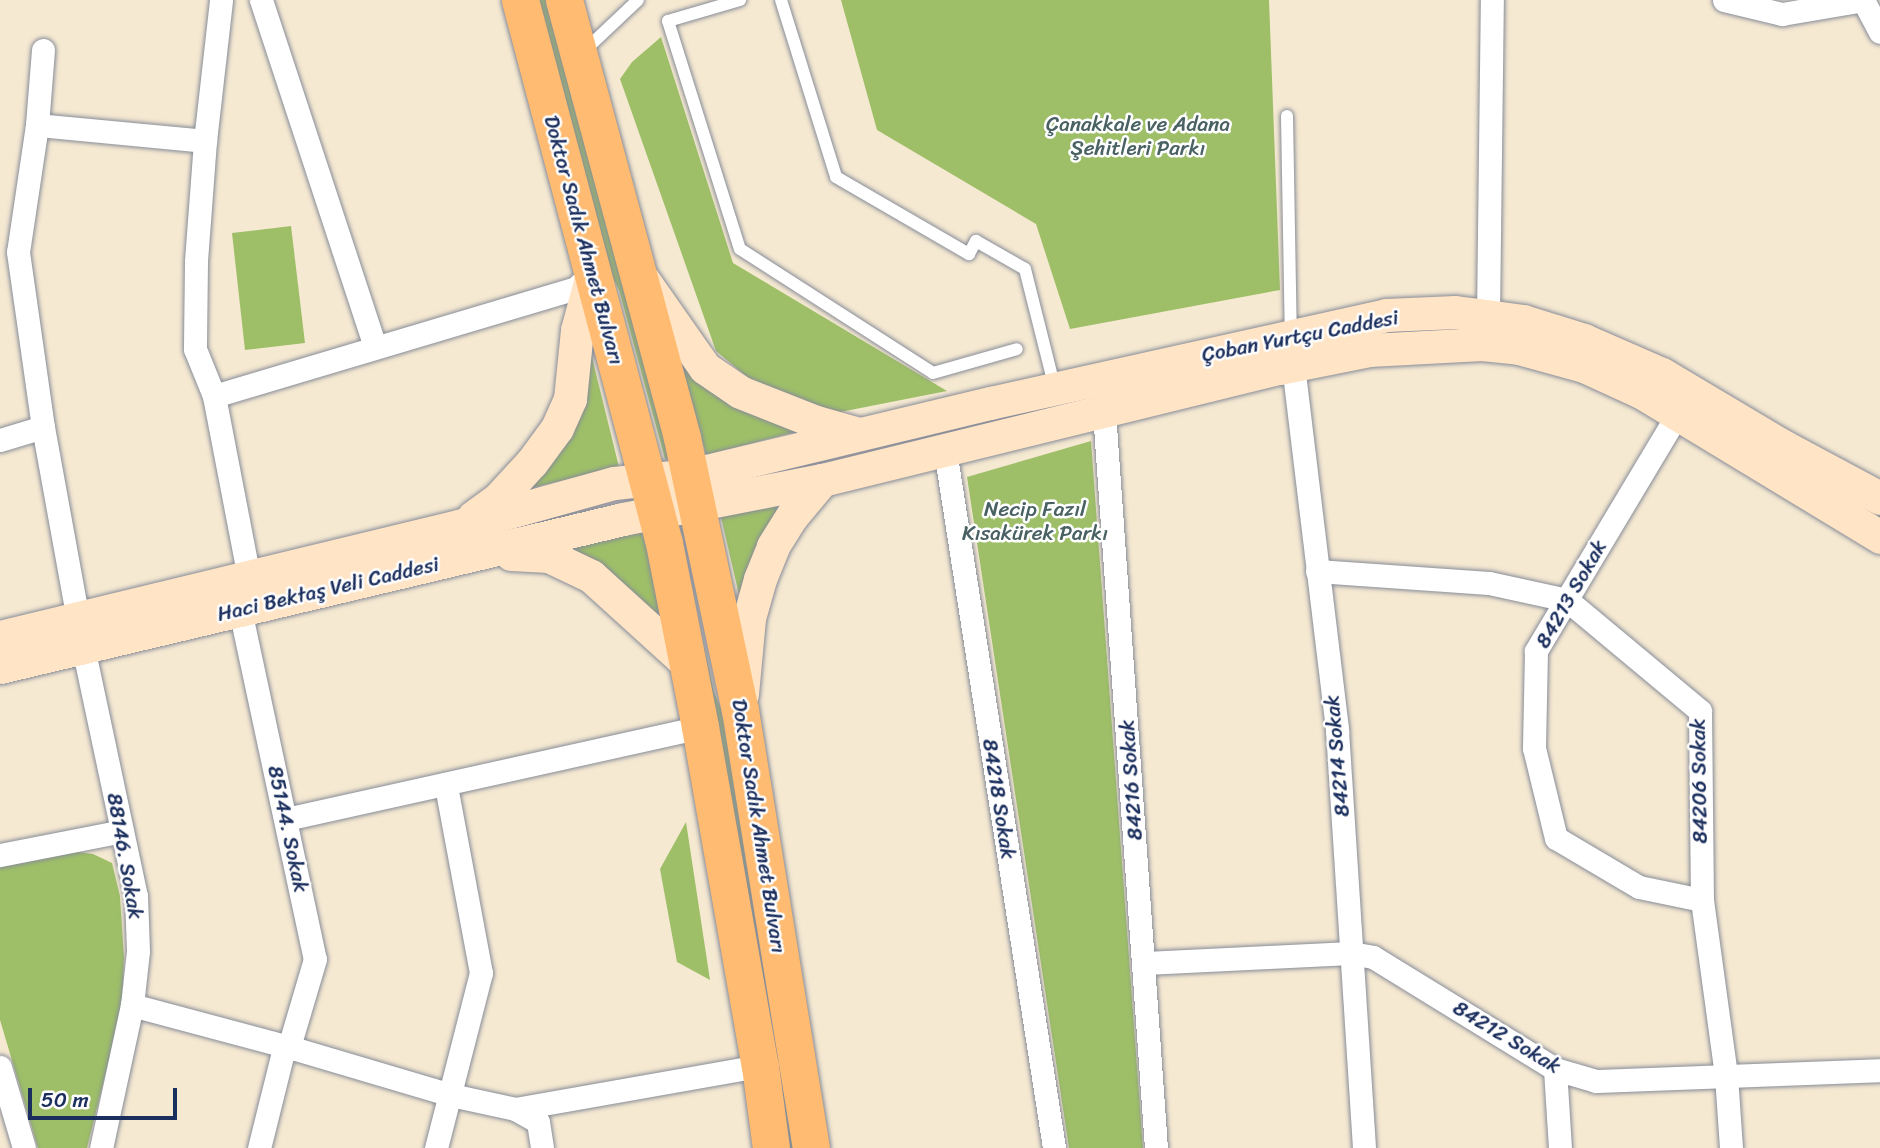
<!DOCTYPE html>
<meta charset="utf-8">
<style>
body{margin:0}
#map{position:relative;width:1880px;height:1148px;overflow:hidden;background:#f5e9d2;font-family:Sriracha,sans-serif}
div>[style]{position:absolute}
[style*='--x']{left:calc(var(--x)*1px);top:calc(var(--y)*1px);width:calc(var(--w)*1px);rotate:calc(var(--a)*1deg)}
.green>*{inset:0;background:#9ebf68}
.roads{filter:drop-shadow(0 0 2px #888c98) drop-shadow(0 0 2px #888c98)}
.service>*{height:12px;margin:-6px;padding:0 6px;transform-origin:6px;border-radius:6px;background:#fff}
.minor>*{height:23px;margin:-11.5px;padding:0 11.5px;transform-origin:11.5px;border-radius:11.5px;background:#fff}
.secondary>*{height:33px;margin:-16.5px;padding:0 16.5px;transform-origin:16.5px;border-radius:16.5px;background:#ffe4c6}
.primary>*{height:37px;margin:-18.5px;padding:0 18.5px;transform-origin:18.5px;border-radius:18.5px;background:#febb71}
span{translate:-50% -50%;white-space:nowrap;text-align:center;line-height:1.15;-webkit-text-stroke:5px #fff;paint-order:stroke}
.park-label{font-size:21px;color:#496162}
.street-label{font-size:21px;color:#1b2f5e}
.scale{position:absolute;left:28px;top:1088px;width:149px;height:32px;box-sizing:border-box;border:4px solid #1b2f5e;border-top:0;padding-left:9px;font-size:21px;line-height:24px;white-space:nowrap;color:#1b2f5e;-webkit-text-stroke:5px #fff;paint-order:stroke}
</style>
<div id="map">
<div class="green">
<div style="clip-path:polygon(537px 0,546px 0,671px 458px,665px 459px,619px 290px,608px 268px)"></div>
<div style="clip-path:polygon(841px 0,1269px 0,1280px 290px,1070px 329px,1036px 224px,877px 130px)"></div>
<div style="clip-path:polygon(661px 37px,733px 263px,947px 391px,830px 414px,759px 387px,716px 351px,620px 79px,632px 62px)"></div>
<div style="clip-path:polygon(291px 226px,305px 343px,245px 350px,232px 233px)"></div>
<div style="clip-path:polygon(584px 325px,619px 467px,510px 493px,558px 438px)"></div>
<div style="clip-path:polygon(673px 335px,815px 427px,706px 455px)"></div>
<div style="clip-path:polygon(1091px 441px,1143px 1148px,1069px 1148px,967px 477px)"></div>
<div style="clip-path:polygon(804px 496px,743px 612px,721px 517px)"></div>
<div style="clip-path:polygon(678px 528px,714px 693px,730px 728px,795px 1148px,786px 1148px,719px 731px,673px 529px)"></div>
<div style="clip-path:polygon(643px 531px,667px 641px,559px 549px)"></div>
<div style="clip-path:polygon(686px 822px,710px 980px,677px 962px,660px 869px)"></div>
<div style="clip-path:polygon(70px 851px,93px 854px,112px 863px,120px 896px,124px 958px,122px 1008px,87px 1148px,38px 1148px,0 1020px,0 867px)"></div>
</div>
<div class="roads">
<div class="service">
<div style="--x:740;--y:0;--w:75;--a:163.7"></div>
<div style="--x:668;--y:21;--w:239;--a:72.5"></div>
<div style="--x:740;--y:249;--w:229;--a:32.7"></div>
<div style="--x:933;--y:373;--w:87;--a:-15.9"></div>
<div style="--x:781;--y:0;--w:185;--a:72.7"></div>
<div style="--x:836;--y:177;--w:154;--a:30.1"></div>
<div style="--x:969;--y:254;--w:15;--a:-62"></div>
<div style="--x:976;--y:241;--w:56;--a:29.7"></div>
<div style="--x:1025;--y:269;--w:123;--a:75.9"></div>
<div style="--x:584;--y:51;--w:74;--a:-43.4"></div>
<div style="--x:1287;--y:116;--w:219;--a:89"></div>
</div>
<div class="minor">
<div style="--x:261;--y:0;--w:364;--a:71.8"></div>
<div style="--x:1724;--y:0;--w:60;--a:13.6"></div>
<div style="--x:1782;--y:14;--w:82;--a:-9.8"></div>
<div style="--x:1863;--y:0;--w:36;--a:62"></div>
<div style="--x:43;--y:50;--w:75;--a:94.6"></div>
<div style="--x:37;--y:125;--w:128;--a:98.5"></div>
<div style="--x:18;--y:252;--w:177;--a:81.9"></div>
<div style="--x:43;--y:427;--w:195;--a:79.7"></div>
<div style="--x:37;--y:125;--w:169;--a:5.4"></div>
<div style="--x:205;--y:141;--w:121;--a:94.3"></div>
<div style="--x:196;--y:262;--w:87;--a:90.7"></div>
<div style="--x:195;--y:349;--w:51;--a:68"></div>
<div style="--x:214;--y:396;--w:185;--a:79.1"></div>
<div style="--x:205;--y:141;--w:142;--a:-83.5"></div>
<div style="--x:1488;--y:316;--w:316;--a:-89.3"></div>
<div style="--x:1293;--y:365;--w:368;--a:83.1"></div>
<div style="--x:1337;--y:730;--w:419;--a:86.3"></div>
<div style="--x:214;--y:396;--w:378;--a:-16.6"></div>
<div style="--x:576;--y:288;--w:24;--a:-45"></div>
<div style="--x:1104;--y:412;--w:738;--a:85.96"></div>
<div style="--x:1677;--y:415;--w:275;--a:120.9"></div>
<div style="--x:1536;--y:651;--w:97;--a:91.2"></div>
<div style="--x:1534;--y:748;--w:93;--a:76.3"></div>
<div style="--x:1556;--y:838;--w:96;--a:30.6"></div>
<div style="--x:1639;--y:887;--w:64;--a:11.7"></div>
<div style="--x:0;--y:440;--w:45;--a:-16.8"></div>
<div style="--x:945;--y:450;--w:706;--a:81.12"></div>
<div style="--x:1317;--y:571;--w:172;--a:4"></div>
<div style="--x:1489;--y:583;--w:80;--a:12.3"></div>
<div style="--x:1567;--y:600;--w:173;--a:39.8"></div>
<div style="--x:1700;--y:711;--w:189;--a:89.4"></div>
<div style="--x:1702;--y:900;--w:178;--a:82.2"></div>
<div style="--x:1726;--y:1076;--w:72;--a:86"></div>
<div style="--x:240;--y:610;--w:357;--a:77.9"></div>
<div style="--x:315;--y:959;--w:92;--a:106.5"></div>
<div style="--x:289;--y:1047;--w:11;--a:128"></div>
<div style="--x:282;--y:1056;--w:95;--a:104"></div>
<div style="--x:83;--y:647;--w:255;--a:78"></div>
<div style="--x:136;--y:896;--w:55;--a:87.9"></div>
<div style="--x:138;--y:951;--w:54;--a:96.3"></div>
<div style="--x:132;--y:1005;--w:146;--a:102.2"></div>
<div style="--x:286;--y:819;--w:424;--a:-12.5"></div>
<div style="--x:0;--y:855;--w:124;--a:-11.1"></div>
<div style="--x:1145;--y:963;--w:206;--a:-2.8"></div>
<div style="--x:1351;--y:953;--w:22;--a:10"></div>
<div style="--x:1373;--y:957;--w:214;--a:31.6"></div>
<div style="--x:1555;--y:1069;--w:43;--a:16.3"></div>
<div style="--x:1596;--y:1081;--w:284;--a:-2.2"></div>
<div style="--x:132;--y:1005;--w:163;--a:15"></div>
<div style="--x:289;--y:1047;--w:169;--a:16.5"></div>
<div style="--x:451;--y:1095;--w:66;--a:12.3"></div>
<div style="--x:515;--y:1109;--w:26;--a:29"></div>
<div style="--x:538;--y:1122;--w:26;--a:81"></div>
<div style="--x:0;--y:1067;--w:84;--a:73.5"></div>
<div style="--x:1555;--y:1069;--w:79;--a:86.4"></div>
<div style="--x:515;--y:1109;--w:249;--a:-10"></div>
<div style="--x:436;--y:1148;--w:181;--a:-75.6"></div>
<div style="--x:481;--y:973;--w:190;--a:-100.6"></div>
</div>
<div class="secondary">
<div style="--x:644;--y:281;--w:106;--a:55"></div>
<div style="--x:705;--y:368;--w:42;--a:34.4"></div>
<div style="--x:740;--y:392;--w:82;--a:21.5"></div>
<div style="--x:816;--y:422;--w:45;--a:15.6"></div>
<div style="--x:473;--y:517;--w:31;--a:-36"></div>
<div style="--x:498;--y:499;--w:50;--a:-47.4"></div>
<div style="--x:532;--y:462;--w:42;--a:-53.7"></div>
<div style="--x:557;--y:428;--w:32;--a:-66"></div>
<div style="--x:570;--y:399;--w:69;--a:-84.2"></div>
<div style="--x:577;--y:330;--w:61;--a:-74.8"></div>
<div style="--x:511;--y:554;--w:38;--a:3"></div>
<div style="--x:549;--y:556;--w:47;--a:25.5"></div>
<div style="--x:591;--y:576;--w:132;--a:42.2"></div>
<div style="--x:0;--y:637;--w:472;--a:-13.6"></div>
<div style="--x:459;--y:526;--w:161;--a:-15.5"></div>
<div style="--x:614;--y:483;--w:76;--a:-6"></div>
<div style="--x:690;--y:475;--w:309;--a:-13.5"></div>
<div style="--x:990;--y:403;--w:406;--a:-12.5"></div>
<div style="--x:1386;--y:315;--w:69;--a:-2.5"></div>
<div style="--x:1455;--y:312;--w:69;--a:7.5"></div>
<div style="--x:1523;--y:321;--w:64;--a:17.3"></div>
<div style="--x:1584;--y:340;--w:85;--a:23.6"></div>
<div style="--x:1662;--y:374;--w:141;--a:30.8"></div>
<div style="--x:1783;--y:446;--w:110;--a:28.2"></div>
<div style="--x:0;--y:667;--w:640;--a:-13.36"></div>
<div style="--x:623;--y:519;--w:203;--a:-11.1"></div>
<div style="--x:822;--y:480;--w:471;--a:-13.8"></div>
<div style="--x:1279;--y:368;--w:92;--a:-11.3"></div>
<div style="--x:1369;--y:350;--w:113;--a:-3"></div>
<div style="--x:1482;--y:344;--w:37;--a:6"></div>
<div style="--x:1519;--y:348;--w:67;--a:15.5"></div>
<div style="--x:1584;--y:366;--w:63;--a:24.5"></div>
<div style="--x:1641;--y:392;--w:280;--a:31.2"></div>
<div style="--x:742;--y:694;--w:76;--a:-84.7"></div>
<div style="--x:749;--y:618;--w:41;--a:-74.2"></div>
<div style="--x:760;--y:579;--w:35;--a:-68"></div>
<div style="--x:773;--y:546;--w:36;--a:-58"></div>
<div style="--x:792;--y:516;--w:47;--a:-50.2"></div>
</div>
<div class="primary">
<div style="--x:520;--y:0;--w:562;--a:75.15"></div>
<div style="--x:664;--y:543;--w:187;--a:78.9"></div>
<div style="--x:700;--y:727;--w:344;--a:80"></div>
<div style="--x:760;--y:1066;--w:83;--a:82.4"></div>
<div style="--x:564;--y:0;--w:454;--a:74.9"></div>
<div style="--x:682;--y:438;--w:278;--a:78"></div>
<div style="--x:740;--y:710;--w:444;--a:80.8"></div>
</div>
</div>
<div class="park-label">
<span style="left:1138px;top:136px">Çanakkale ve Adana<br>Şehitleri Parkı</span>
<span style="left:1035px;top:521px">Necip Fazıl<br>Kısakürek Parkı</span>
</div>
<div class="street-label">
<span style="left:584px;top:240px;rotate:75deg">Doktor Sadık Ahmet Bulvarı</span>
<span style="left:1300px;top:336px;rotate:-11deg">Çoban Yurtçu Caddesi</span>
<span style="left:328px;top:589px;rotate:-13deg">Haci Bektaş Veli Caddesi</span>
<span style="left:1571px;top:594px;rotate:-60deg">84213 Sokak</span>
<span style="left:1337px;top:756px;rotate:-95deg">84214 Sokak</span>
<span style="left:1131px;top:780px;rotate:-94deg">84216 Sokak</span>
<span style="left:1699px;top:781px;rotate:-91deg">84206 Sokak</span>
<span style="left:999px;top:799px;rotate:81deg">84218 Sokak</span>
<span style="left:759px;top:826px;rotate:81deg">Doktor Sadık Ahmet Bulvarı</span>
<span style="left:288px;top:829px;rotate:78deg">85144. Sokak</span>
<span style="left:125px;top:856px;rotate:80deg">88146. Sokak</span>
<span style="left:1507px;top:1037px;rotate:31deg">84212 Sokak</span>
</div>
<div class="scale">50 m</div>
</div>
